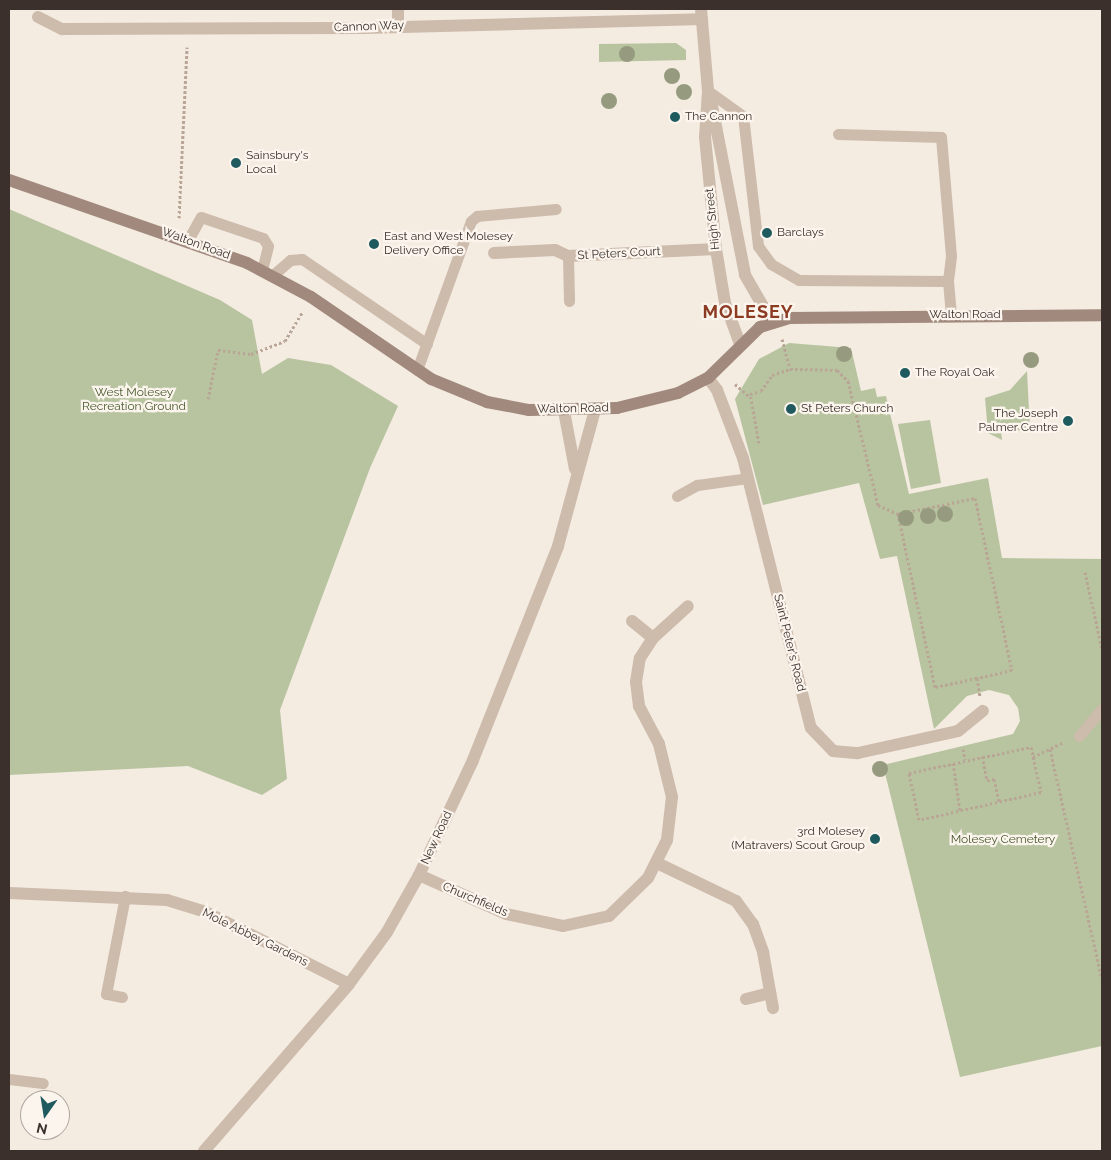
<!DOCTYPE html>
<style>
body{margin:0}
#map{position:relative;width:1111px;height:1160px;overflow:hidden;background:#f4ebe1;font-family:Raleway,sans-serif}
div>[style]{position:absolute}
[style*='--x']{left:calc(var(--x)*1px);top:calc(var(--y)*1px);width:calc(var(--w)*1px);rotate:calc(var(--a)*1deg)}
.green>*{inset:0;background:#b8c4a0}
.path>*{height:3px;margin-top:-1.5px;transform-origin:0;background:repeating-linear-gradient(90deg,#b9a596 0 2.5px,transparent 0 5px)}
.service>*{height:11px;margin:-5.5px;padding:0 5.5px;transform-origin:5.5px;border-radius:5.5px;background:#cdbbac}
.minor>*{height:12px;margin:-6px;padding:0 6px;transform-origin:6px;border-radius:6px;background:#cdbbac}
.secondary>*{height:12px;margin:-6px;padding:0 6px;transform-origin:6px;border-radius:6px;background:#a18a7d}
.trees>*{width:16px;height:16px;margin:-8px;border-radius:50%;background:#969b7f}
.dots>*{width:14px;height:14px;translate:-50% -50%;box-sizing:border-box;border:2px solid #fbf5ee;border-radius:50%}
span{translate:-50% -50%;white-space:nowrap;text-align:center;line-height:1.15;-webkit-text-stroke:4.5px #fbf5ee;paint-order:stroke}
.street-label{font-size:12px;color:#3b302b}
.poi-label{font-size:12px;color:#3b302b}
.left{translate:0 -50%;text-align:left}
.right{translate:-100% -50%;text-align:right}
.park-label{font-size:12px;color:#4a5a2e}
.district-label{font-size:18px;color:#8c3b22;font-weight:700;letter-spacing:1px}
.frame{position:absolute;inset:0;border:10px solid #3b302b;pointer-events:none}
.north{position:absolute;left:20px;top:1090px;width:50px;height:50px;box-sizing:border-box;background:#fbf5ee;border:1px solid #aea6a0;border-radius:50%;rotate:193deg;font-size:14px;font-weight:700;line-height:20px;text-align:center;color:#3b302b}
.north::after{content:'';display:block;margin:auto;width:18px;height:22px;background:#1f5a5e;clip-path:polygon(50% 0,100% 100%,50% 72%,0 100%)}
</style>
<div id="map">
<div class="green">
<div style="clip-path:polygon(676px 43px,686px 50px,686px 60px,599px 62px,599px 44px)"></div>
<div style="clip-path:polygon(9px 209px,220px 300px,252px 320px,262px 374px,288px 358px,331px 365px,398px 406px,370px 468px,280px 710px,287px 779px,262px 795px,188px 766px,9px 775px)"></div>
<div style="clip-path:polygon(789px 343px,851px 348px,861px 391px,875px 388px,877px 397px,886px 396px,909px 494px,988px 478px,1002px 558px,1102px 559px,1102px 1046px,960px 1077px,883px 765px,1013px 734px,1020px 721px,1018px 708px,1009px 695px,989px 690px,967px 696px,934px 729px,897px 556px,880px 559px,859px 483px,763px 505px,735px 399px,759px 359px)"></div>
<div style="clip-path:polygon(1027px 371px,1030px 430px,1001px 431px,1002px 440px,988px 433px,985px 398px,1010px 390px)"></div>
<div style="clip-path:polygon(930px 420px,941px 483px,911px 489px,898px 424px)"></div>
</div>
<div class="path">
<div style="--x:179;--y:218;--w:171;--a:-87.3"></div>
<div style="--x:782;--y:339;--w:31;--a:75"></div>
<div style="--x:790;--y:369;--w:47;--a:1.2"></div>
<div style="--x:837;--y:370;--w:16;--a:45"></div>
<div style="--x:848;--y:381;--w:128;--a:76.4"></div>
<div style="--x:878;--y:505;--w:22;--a:24"></div>
<div style="--x:735;--y:384;--w:20;--a:41"></div>
<div style="--x:208;--y:399;--w:50;--a:-78.5"></div>
<div style="--x:218;--y:350;--w:33;--a:7"></div>
<div style="--x:251;--y:354;--w:36;--a:-21"></div>
<div style="--x:285;--y:341;--w:33;--a:-59"></div>
<div style="--x:759;--y:443;--w:50;--a:-100.4"></div>
<div style="--x:750;--y:394;--w:11;--a:-15"></div>
<div style="--x:761;--y:391;--w:19;--a:-55"></div>
<div style="--x:772;--y:375;--w:19;--a:-18"></div>
<div style="--x:1085;--y:572;--w:79;--a:77.6"></div>
<div style="--x:977;--y:678;--w:43;--a:167.9"></div>
<div style="--x:935;--y:687;--w:177;--a:-102.1"></div>
<div style="--x:898;--y:514;--w:79;--a:-11.7"></div>
<div style="--x:975;--y:498;--w:176;--a:77.9"></div>
<div style="--x:1012;--y:670;--w:36;--a:167"></div>
<div style="--x:977;--y:678;--w:18;--a:81"></div>
<div style="--x:1031;--y:747;--w:46;--a:77.5"></div>
<div style="--x:1041;--y:792;--w:125;--a:167.1"></div>
<div style="--x:919;--y:820;--w:48;--a:-102"></div>
<div style="--x:909;--y:773;--w:125;--a:-12"></div>
<div style="--x:963;--y:749;--w:11;--a:80"></div>
<div style="--x:1050;--y:749;--w:236;--a:77.3"></div>
<div style="--x:982;--y:756;--w:25;--a:78"></div>
<div style="--x:987;--y:780;--w:7;--a:-8"></div>
<div style="--x:994;--y:779;--w:23;--a:77"></div>
<div style="--x:1033;--y:757;--w:34;--a:-26"></div>
<div style="--x:953;--y:763;--w:48;--a:81.5"></div>
</div>
<div class="service">
<div style="--x:708;--y:91;--w:43;--a:35.5"></div>
<div style="--x:743;--y:116;--w:131;--a:83.4"></div>
<div style="--x:758;--y:246;--w:22;--a:54"></div>
<div style="--x:771;--y:264;--w:32;--a:30"></div>
<div style="--x:799;--y:280;--w:149;--a:0.4"></div>
<div style="--x:948;--y:281;--w:34;--a:85"></div>
<div style="--x:838;--y:134;--w:103;--a:1.7"></div>
<div style="--x:941;--y:137;--w:119;--a:85.2"></div>
<div style="--x:951;--y:256;--w:25;--a:97"></div>
<div style="--x:188;--y:240;--w:26;--a:-61"></div>
<div style="--x:201;--y:217;--w:65;--a:18.7"></div>
<div style="--x:263;--y:238;--w:9;--a:58"></div>
<div style="--x:268;--y:246;--w:25;--a:104"></div>
<div style="--x:568;--y:256;--w:45;--a:88.7"></div>
<div style="--x:273;--y:275;--w:23;--a:-41"></div>
<div style="--x:290;--y:260;--w:12;--a:-5"></div>
<div style="--x:302;--y:259;--w:151;--a:34.2"></div>
<div style="--x:417;--y:370;--w:158;--a:-70.1"></div>
<div style="--x:471;--y:221;--w:8;--a:-40"></div>
<div style="--x:477;--y:216;--w:79;--a:-5.1"></div>
<div style="--x:677;--y:496;--w:23;--a:-29"></div>
<div style="--x:697;--y:485;--w:51;--a:-7.8"></div>
<div style="--x:1079;--y:736;--w:35;--a:-50"></div>
<div style="--x:122;--y:997;--w:16;--a:-169"></div>
<div style="--x:106;--y:994;--w:100;--a:-79"></div>
<div style="--x:9;--y:1079;--w:34;--a:7"></div>
</div>
<div class="minor">
<div style="--x:398;--y:9;--w:16;--a:90"></div>
<div style="--x:701;--y:9;--w:82;--a:85.1"></div>
<div style="--x:708;--y:91;--w:46;--a:93.7"></div>
<div style="--x:705;--y:137;--w:113;--a:84.4"></div>
<div style="--x:716;--y:249;--w:55;--a:80.5"></div>
<div style="--x:725;--y:303;--w:44;--a:69.9"></div>
<div style="--x:38;--y:17;--w:27;--a:27"></div>
<div style="--x:62;--y:29;--w:301;--a:-0.2"></div>
<div style="--x:363;--y:28;--w:339;--a:-1.5"></div>
<div style="--x:711;--y:101;--w:177;--a:78.9"></div>
<div style="--x:745;--y:275;--w:54;--a:60.1"></div>
<div style="--x:494;--y:253;--w:61;--a:-2.8"></div>
<div style="--x:555;--y:250;--w:14;--a:25"></div>
<div style="--x:568;--y:256;--w:148;--a:-2.7"></div>
<div style="--x:708;--y:378;--w:15;--a:53"></div>
<div style="--x:717;--y:390;--w:73;--a:69.1"></div>
<div style="--x:743;--y:458;--w:278;--a:75.9"></div>
<div style="--x:811;--y:728;--w:32;--a:46"></div>
<div style="--x:833;--y:751;--w:25;--a:5"></div>
<div style="--x:858;--y:753;--w:102;--a:-12.4"></div>
<div style="--x:958;--y:731;--w:32;--a:-39"></div>
<div style="--x:564;--y:411;--w:59;--a:79.3"></div>
<div style="--x:632;--y:621;--w:27;--a:39"></div>
<div style="--x:657;--y:863;--w:88;--a:25.7"></div>
<div style="--x:736;--y:901;--w:29;--a:54"></div>
<div style="--x:753;--y:924;--w:30;--a:70"></div>
<div style="--x:763;--y:952;--w:57;--a:79.9"></div>
<div style="--x:419;--y:875;--w:95;--a:24.1"></div>
<div style="--x:506;--y:914;--w:58;--a:11.9"></div>
<div style="--x:563;--y:926;--w:47;--a:-12.3"></div>
<div style="--x:609;--y:916;--w:54;--a:-44.3"></div>
<div style="--x:648;--y:878;--w:42;--a:-63.4"></div>
<div style="--x:667;--y:840;--w:43;--a:-83.4"></div>
<div style="--x:672;--y:797;--w:55;--a:-103.8"></div>
<div style="--x:659;--y:744;--w:43;--a:-117.8"></div>
<div style="--x:639;--y:706;--w:24;--a:-97"></div>
<div style="--x:636;--y:682;--w:24;--a:-81"></div>
<div style="--x:640;--y:658;--w:24;--a:-57"></div>
<div style="--x:653;--y:638;--w:47;--a:-42.4"></div>
<div style="--x:9;--y:893;--w:158;--a:2.5"></div>
<div style="--x:167;--y:900;--w:39;--a:17"></div>
<div style="--x:204;--y:911;--w:162;--a:26.7"></div>
<div style="--x:746;--y:999;--w:25;--a:-14"></div>
<div style="--x:204;--y:1151;--w:221;--a:-49"></div>
<div style="--x:349;--y:984;--w:64;--a:-53.8"></div>
<div style="--x:387;--y:932;--w:65;--a:-60.7"></div>
<div style="--x:419;--y:875;--w:127;--a:-64.8"></div>
<div style="--x:473;--y:760;--w:230;--a:-68.3"></div>
<div style="--x:558;--y:546;--w:141;--a:-74.8"></div>
</div>
<div class="secondary">
<div style="--x:9;--y:180;--w:252;--a:19.2"></div>
<div style="--x:247;--y:263;--w:72;--a:28"></div>
<div style="--x:311;--y:297;--w:145;--a:34.3"></div>
<div style="--x:431;--y:379;--w:61;--a:22.3"></div>
<div style="--x:487;--y:402;--w:43;--a:10.8"></div>
<div style="--x:529;--y:410;--w:88;--a:-1.3"></div>
<div style="--x:617;--y:408;--w:63;--a:-13.8"></div>
<div style="--x:678;--y:393;--w:34;--a:-27"></div>
<div style="--x:708;--y:378;--w:73;--a:-44.4"></div>
<div style="--x:760;--y:327;--w:30;--a:-17"></div>
<div style="--x:789;--y:318;--w:313;--a:-0.5"></div>
</div>
<div class="trees">
<div style="left:627px;top:54px"></div>
<div style="left:672px;top:76px"></div>
<div style="left:684px;top:92px"></div>
<div style="left:609px;top:101px"></div>
<div style="left:844px;top:354px"></div>
<div style="left:1031px;top:360px"></div>
<div style="left:945px;top:514px"></div>
<div style="left:928px;top:516px"></div>
<div style="left:906px;top:518px"></div>
<div style="left:880px;top:769px"></div>
</div>
<div class="dots">
<div style="left:675px;top:117px;background:#1f5a5e"></div>
<div style="left:236px;top:163px;background:#1f5a5e"></div>
<div style="left:767px;top:233px;background:#1f5a5e"></div>
<div style="left:374px;top:244px;background:#1f5a5e"></div>
<div style="left:905px;top:373px;background:#1f5a5e"></div>
<div style="left:791px;top:409px;background:#1f5a5e"></div>
<div style="left:1068px;top:421px;background:#1f5a5e"></div>
<div style="left:875px;top:839px;background:#1f5a5e"></div>
</div>
<div class="street-label">
<span style="left:369px;top:27px;rotate:-2deg">Cannon Way</span>
<span style="left:713px;top:219px;rotate:-96deg">High Street</span>
<span style="left:196px;top:244px;rotate:20deg">Walton Road</span>
<span style="left:619px;top:254px;rotate:-3deg">St Peters Court</span>
<span style="left:965px;top:315px">Walton Road</span>
<span style="left:573px;top:409px;rotate:-1deg">Walton Road</span>
<span style="left:789px;top:643px;rotate:76deg">Saint Peter's Road</span>
<span style="left:437px;top:838px;rotate:-65deg">New Road</span>
<span style="left:475px;top:900px;rotate:23deg">Churchfields</span>
<span style="left:255px;top:938px;rotate:26deg">Mole Abbey Gardens</span>
</div>
<div class="poi-label">
<span class="left" style="left:685px;top:117px">The Cannon</span>
<span class="left" style="left:246px;top:163px">Sainsbury's<br>Local</span>
<span class="left" style="left:777px;top:233px">Barclays</span>
<span class="left" style="left:384px;top:244px">East and West Molesey<br>Delivery Office</span>
<span class="left" style="left:915px;top:373px">The Royal Oak</span>
<span class="left" style="left:801px;top:409px">St Peters Church</span>
<span class="right" style="left:1058px;top:421px">The Joseph<br>Palmer Centre</span>
<span class="right" style="left:865px;top:839px">3rd Molesey<br>(Matravers) Scout Group</span>
</div>
<div class="park-label">
<span style="left:134px;top:400px">West Molesey<br>Recreation Ground</span>
<span style="left:1003px;top:840px">Molesey Cemetery</span>
</div>
<div class="district-label">
<span style="left:748px;top:312px">MOLESEY</span>
</div>
<div class="frame"></div>
<div class="north">N</div>
</div>
